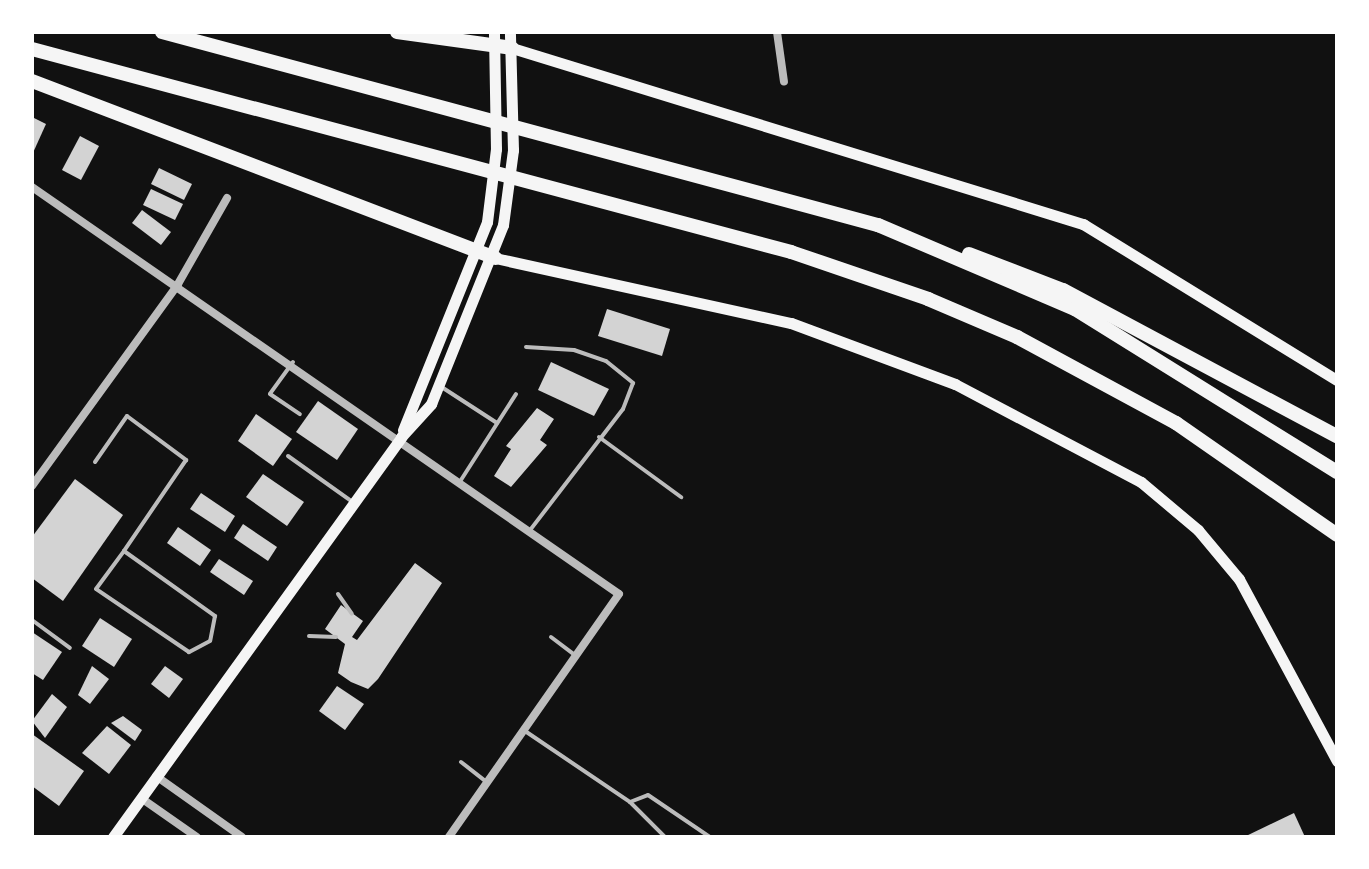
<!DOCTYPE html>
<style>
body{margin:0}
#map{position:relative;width:1369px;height:869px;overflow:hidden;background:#111;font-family:"Open Sans",sans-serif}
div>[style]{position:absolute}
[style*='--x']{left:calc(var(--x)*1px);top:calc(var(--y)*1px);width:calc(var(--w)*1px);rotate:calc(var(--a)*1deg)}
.building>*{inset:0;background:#d3d3d3}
.service>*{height:4px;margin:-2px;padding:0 2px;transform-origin:2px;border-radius:2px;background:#bcbcbc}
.minor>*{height:8px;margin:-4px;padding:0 4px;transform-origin:4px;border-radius:4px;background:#bcbcbc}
.secondary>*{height:11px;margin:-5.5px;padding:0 5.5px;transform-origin:5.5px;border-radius:5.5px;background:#f5f5f5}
.motorway>*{height:14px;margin:-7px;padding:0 7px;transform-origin:7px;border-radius:7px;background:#f5f5f5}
span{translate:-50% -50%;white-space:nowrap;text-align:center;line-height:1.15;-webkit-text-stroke:8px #fff;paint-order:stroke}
.frame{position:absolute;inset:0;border:34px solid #fff;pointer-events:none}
</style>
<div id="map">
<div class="building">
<div style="clip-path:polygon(32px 117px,46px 124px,32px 155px)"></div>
<div style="clip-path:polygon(80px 136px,99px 146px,81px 180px,62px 170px)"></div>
<div style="clip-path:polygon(159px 168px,192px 184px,184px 200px,151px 184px)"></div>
<div style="clip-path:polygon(151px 189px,183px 204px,175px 220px,143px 205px)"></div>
<div style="clip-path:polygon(142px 210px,171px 232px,161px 245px,132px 223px)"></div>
<div style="clip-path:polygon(607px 309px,670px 329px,662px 356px,598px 336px)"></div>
<div style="clip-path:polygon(551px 362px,609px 389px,594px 416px,538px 390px)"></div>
<div style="clip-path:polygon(318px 401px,358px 429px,337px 460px,296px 432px)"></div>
<div style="clip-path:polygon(537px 408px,554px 419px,540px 440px,547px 445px,511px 487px,494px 476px,511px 449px,506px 446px)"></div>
<div style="clip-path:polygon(256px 414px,292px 439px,273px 466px,238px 441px)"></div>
<div style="clip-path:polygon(263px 474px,304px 502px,287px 526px,246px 497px)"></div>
<div style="clip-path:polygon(75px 479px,123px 515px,63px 601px,32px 578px,32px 537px)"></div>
<div style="clip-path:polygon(201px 493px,235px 516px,225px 532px,190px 509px)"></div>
<div style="clip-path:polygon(243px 524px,277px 547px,268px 561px,234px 538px)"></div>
<div style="clip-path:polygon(178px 527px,211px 550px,200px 566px,167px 543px)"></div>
<div style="clip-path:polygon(219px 559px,253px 581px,244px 595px,210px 572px)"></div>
<div style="clip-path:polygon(415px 563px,442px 583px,378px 679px,368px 689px,351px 682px,338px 673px,345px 644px,325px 629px,341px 605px,363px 621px,352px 637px,357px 640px)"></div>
<div style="clip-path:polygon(100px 618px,132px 639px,114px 667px,82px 646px)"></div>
<div style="clip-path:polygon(32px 632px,62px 652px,43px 680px,32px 673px)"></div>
<div style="clip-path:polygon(92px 666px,109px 679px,90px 704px,78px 695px)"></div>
<div style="clip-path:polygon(165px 666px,183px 679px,169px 698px,151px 684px)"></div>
<div style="clip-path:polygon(337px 686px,364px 704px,345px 730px,319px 711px)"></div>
<div style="clip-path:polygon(52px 694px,67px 707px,45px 738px,32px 721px)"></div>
<div style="clip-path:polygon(123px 716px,142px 730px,135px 741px,111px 723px)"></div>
<div style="clip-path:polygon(107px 726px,131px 745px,109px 774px,82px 753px)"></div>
<div style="clip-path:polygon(32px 734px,84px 771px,59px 806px,32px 786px)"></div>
<div style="clip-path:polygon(1294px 813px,1305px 837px,1244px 837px)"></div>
</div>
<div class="service">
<div style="--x:526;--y:347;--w:48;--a:3.6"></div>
<div style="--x:574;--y:350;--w:34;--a:19"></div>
<div style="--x:606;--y:361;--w:35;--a:39"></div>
<div style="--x:633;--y:383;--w:28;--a:111"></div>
<div style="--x:623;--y:409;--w:153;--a:127.5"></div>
<div style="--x:293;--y:362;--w:39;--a:126"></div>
<div style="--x:270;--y:394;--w:36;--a:34"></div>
<div style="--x:440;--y:386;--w:68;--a:33"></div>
<div style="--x:599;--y:437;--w:102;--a:36.2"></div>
<div style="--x:288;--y:456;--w:77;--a:35.5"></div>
<div style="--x:95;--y:462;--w:56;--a:-55.2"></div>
<div style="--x:127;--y:416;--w:74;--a:36.7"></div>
<div style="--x:186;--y:460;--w:110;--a:124.3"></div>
<div style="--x:124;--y:551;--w:112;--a:35.5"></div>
<div style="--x:215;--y:616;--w:25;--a:101"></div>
<div style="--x:210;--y:641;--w:24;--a:152"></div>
<div style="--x:189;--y:652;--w:112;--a:-145.9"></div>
<div style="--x:96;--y:589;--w:47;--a:-53.6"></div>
<div style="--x:461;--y:480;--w:102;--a:-57.4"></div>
<div style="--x:338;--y:594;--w:24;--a:55"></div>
<div style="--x:32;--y:620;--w:47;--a:36.4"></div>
<div style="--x:309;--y:636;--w:27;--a:2"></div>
<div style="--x:551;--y:637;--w:30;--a:37"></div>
<div style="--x:525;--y:731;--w:127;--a:34.1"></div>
<div style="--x:630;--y:802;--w:19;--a:-21"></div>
<div style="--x:648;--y:795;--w:75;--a:34.1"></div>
<div style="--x:461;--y:762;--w:31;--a:38"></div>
<div style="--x:630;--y:802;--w:49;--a:45"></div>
</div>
<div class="minor">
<div style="--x:777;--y:32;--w:50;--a:82"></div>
<div style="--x:32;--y:187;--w:714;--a:34.74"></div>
<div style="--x:619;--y:594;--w:297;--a:125"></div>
<div style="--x:32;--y:486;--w:249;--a:-54.1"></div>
<div style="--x:178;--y:284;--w:99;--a:-60.3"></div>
<div style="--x:156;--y:776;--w:105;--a:35.3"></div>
<div style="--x:141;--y:798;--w:68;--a:34.9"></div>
</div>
<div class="secondary">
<div style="--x:512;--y:48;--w:598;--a:17.13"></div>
<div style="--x:1083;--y:224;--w:298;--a:31.6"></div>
<div style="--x:495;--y:258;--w:303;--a:12.4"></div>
<div style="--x:791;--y:323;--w:175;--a:20.4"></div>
<div style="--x:955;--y:384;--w:210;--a:27.8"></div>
<div style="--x:1141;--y:482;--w:75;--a:40.1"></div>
<div style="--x:1198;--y:530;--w:64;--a:50.1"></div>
<div style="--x:1239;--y:579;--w:207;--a:61.7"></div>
<div style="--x:403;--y:430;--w:224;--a:-68"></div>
<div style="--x:487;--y:222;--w:74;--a:-83"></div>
<div style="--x:496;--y:149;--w:117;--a:-91"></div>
<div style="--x:113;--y:837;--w:493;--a:-54.2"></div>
<div style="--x:401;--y:437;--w:45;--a:-47.7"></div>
<div style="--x:431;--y:404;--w:193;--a:-68.1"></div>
<div style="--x:503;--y:225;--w:76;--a:-82.4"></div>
<div style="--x:513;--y:150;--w:118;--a:-91.5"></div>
</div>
<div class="motorway">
<div style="--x:162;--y:32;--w:742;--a:15.09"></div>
<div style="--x:878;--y:225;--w:214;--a:23.1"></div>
<div style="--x:1075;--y:309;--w:309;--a:31.9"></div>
<div style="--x:397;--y:32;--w:116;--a:7.9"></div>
<div style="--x:32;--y:49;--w:786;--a:14.97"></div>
<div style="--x:791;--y:252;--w:145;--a:18.9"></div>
<div style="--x:928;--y:299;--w:97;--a:23.1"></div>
<div style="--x:1017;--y:337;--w:181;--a:28.4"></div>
<div style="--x:1176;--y:423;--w:196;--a:34.8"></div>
<div style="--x:32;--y:81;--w:496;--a:20.9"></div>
<div style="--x:969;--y:254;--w:101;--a:21"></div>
<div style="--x:1063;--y:290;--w:310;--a:28.1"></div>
</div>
<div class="frame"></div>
</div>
